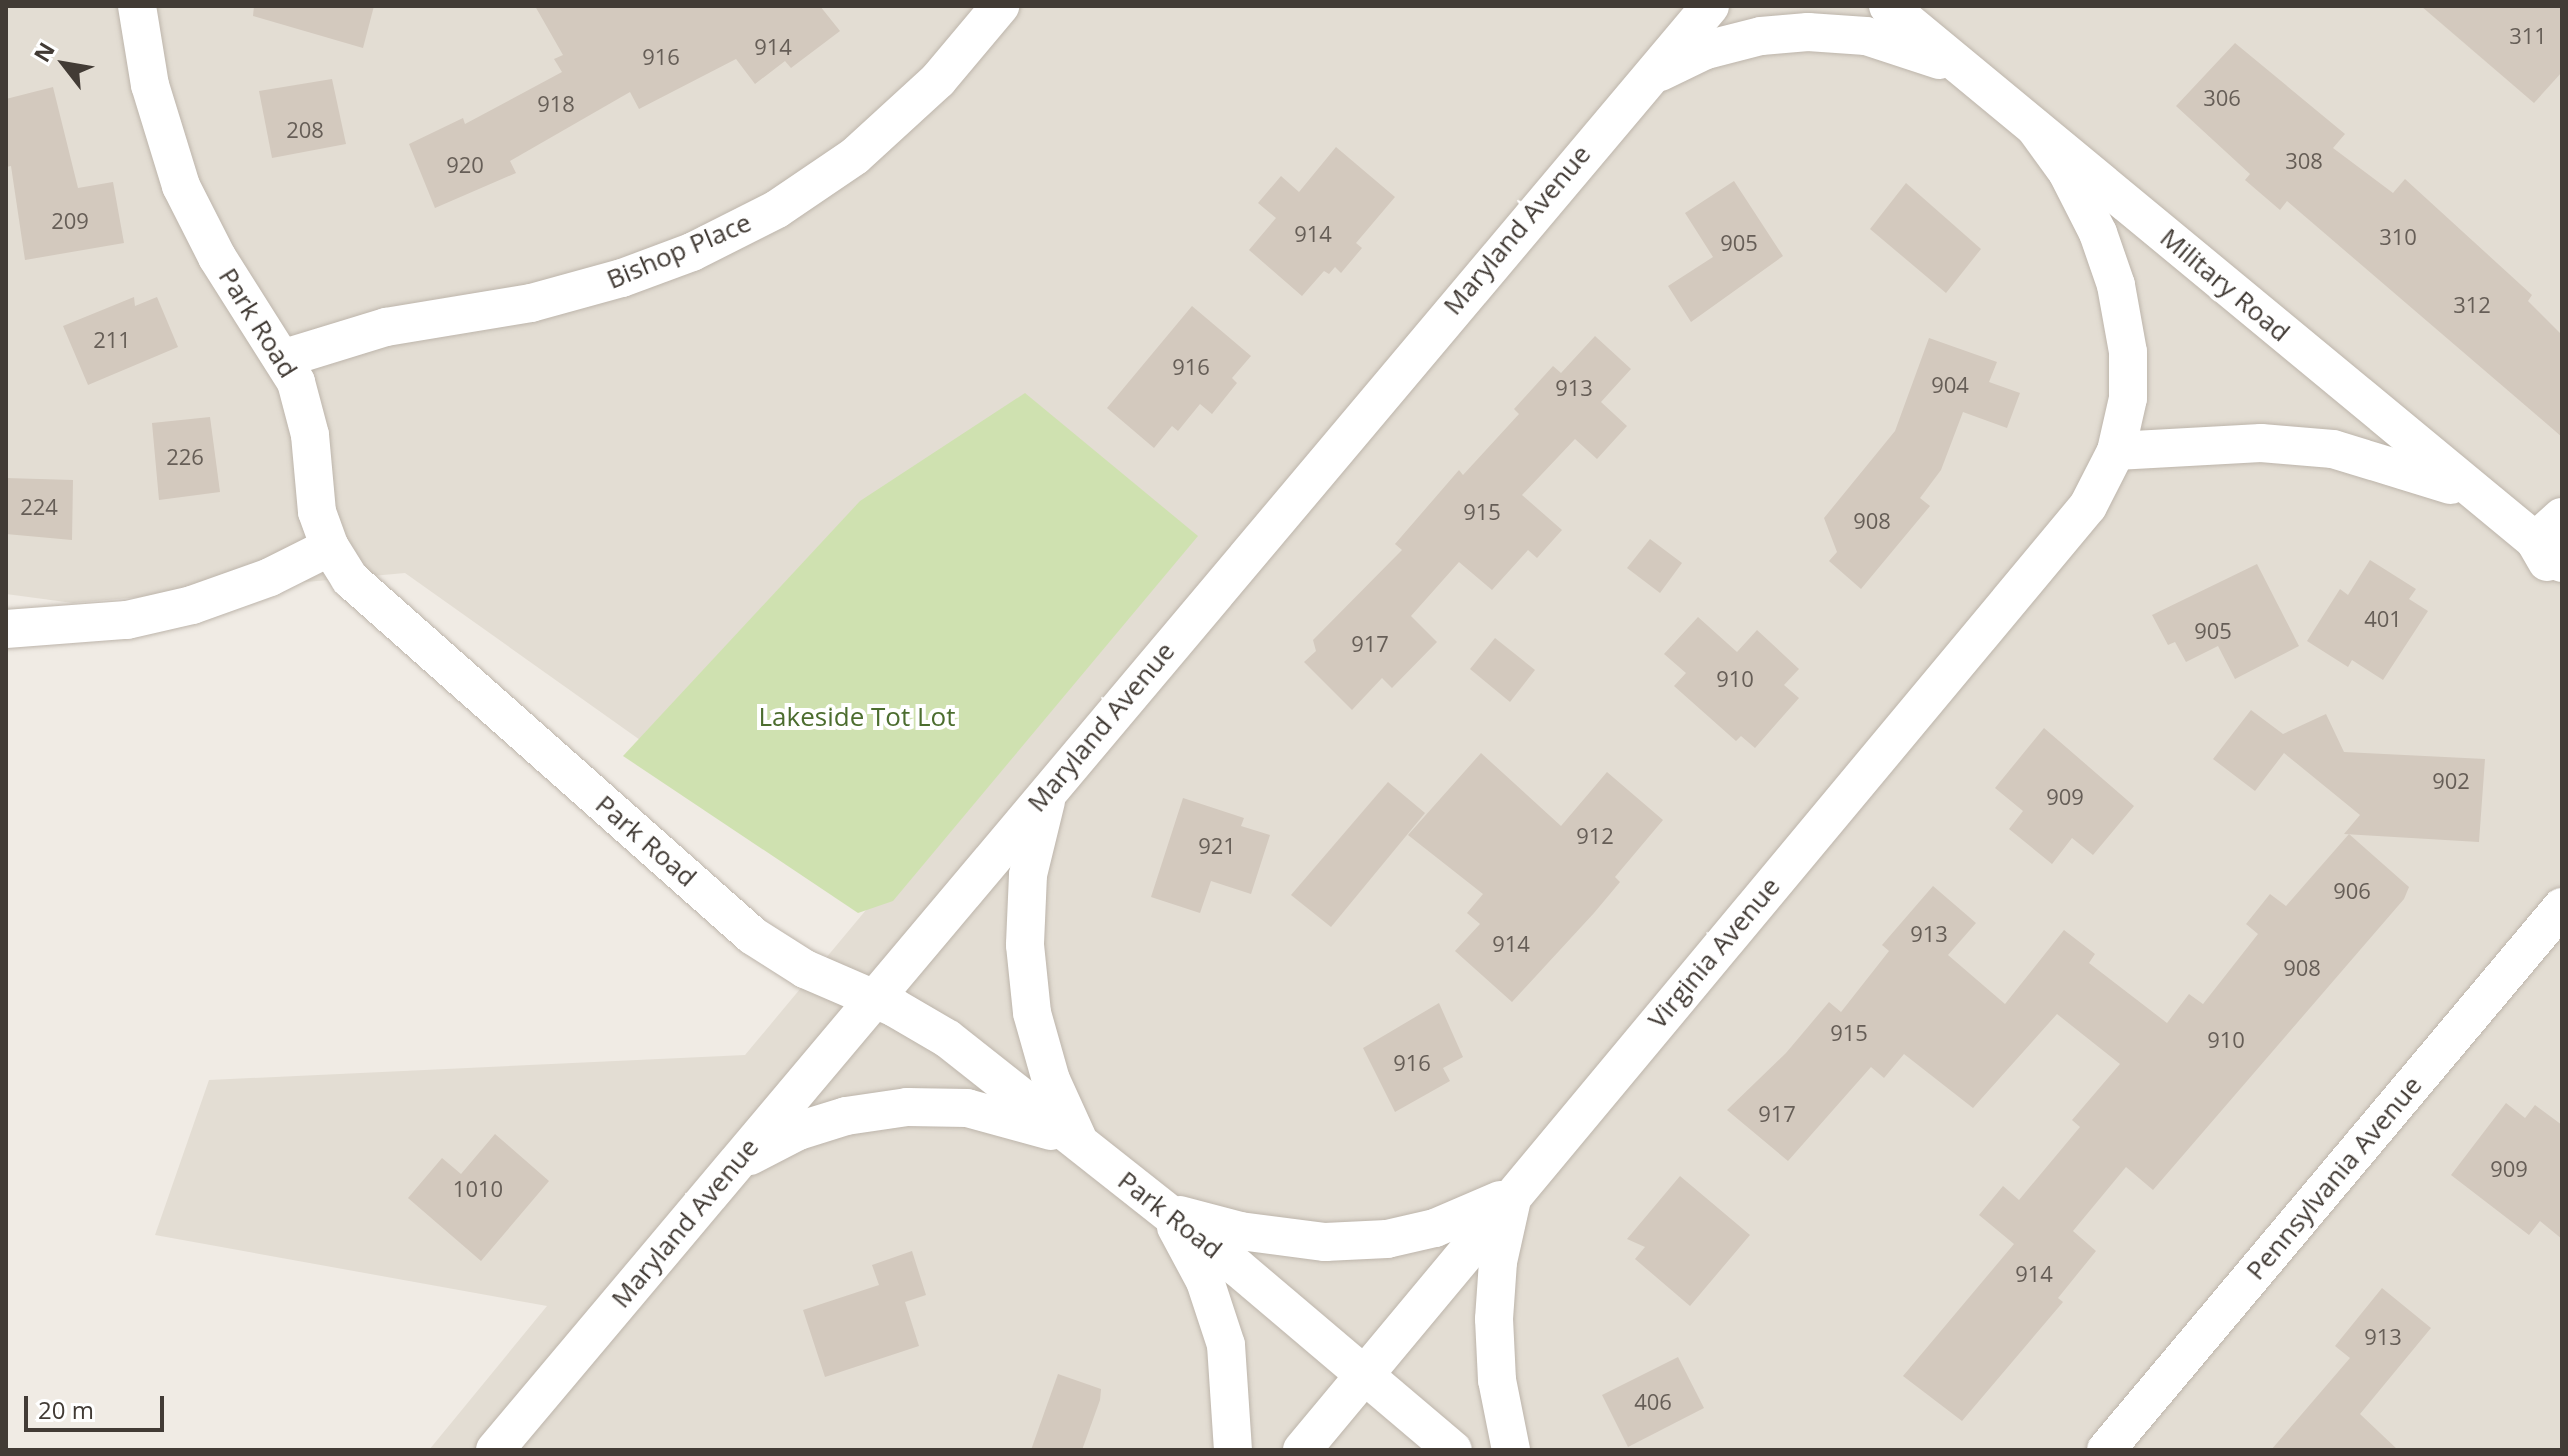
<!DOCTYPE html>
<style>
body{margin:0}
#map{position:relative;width:2568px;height:1456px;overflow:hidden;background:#f0ebe4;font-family:"Open Sans",sans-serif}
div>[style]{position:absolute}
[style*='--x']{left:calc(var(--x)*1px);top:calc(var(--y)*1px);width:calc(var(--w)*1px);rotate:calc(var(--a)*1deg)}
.residential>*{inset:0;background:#e3ddd3}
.green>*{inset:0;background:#cfe1b0}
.building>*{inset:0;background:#d3c9be}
.roads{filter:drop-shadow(0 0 2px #bdb5ab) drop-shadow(0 0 2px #bdb5ab)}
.minor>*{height:38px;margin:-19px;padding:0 19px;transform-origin:19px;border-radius:19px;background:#fff}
span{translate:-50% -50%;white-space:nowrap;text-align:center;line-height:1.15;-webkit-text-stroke:8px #fff;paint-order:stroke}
.number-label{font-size:22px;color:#665e57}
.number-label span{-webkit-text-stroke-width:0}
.street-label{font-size:26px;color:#423b35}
.park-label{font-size:26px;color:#4c6d2f}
.frame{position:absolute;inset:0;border:8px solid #423b35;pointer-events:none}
.north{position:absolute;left:24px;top:24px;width:80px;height:80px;-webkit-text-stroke:6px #fff;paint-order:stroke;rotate:301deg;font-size:22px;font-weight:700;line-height:32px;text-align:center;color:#423b35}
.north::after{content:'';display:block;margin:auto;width:28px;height:36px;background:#423b35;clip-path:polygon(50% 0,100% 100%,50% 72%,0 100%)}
.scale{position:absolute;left:24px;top:1396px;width:140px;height:36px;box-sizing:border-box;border:4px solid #423b35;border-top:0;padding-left:10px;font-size:24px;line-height:28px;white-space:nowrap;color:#423b35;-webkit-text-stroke:6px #fff;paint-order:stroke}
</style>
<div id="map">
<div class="residential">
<div style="clip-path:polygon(6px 6px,2562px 6px,2562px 1450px,429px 1450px,547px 1306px,155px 1235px,209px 1080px,745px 1055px,871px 904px,405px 573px,73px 603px,6px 594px)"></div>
</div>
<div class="green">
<div style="clip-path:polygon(1025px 393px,1198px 536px,893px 901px,858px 913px,623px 756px,860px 501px)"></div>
</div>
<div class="building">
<div style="clip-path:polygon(254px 6px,374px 6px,363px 48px,253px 16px)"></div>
<div style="clip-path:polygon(535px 6px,820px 6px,840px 31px,791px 68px,785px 61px,755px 84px,736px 59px,639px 109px,630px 92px,510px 161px,516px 173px,435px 208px,409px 144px,463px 118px,465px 124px,562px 72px,554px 59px,563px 55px)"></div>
<div style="clip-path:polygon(2421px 6px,2562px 6px,2562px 72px,2534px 103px)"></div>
<div style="clip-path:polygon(2235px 43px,2345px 134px,2333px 148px,2393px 193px,2405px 179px,2532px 295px,2528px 301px,2562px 335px,2562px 437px,2287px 201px,2280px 210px,2245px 180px,2250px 174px,2176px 106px)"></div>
<div style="clip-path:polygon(332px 79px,346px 144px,272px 158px,259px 91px)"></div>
<div style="clip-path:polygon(53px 87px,78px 188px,113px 182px,124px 243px,25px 260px,11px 166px,6px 167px,6px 99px)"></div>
<div style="clip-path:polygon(1336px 147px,1395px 197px,1356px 243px,1362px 248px,1341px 273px,1335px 267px,1329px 274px,1324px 271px,1302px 296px,1249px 250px,1276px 218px,1258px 203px,1281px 176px,1299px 192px)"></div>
<div style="clip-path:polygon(1734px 181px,1783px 256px,1691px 322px,1668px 286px,1713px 257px,1685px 213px)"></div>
<div style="clip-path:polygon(1906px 183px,1981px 249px,1946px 293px,1870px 229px)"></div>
<div style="clip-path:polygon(134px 297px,135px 306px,157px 297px,178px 347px,88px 385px,63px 326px)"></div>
<div style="clip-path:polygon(1192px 306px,1251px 356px,1232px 378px,1237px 383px,1212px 414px,1200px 404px,1178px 431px,1172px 426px,1154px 448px,1107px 408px)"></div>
<div style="clip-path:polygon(1595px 336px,1631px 369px,1601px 402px,1627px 426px,1597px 459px,1575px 439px,1522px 495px,1562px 530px,1537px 558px,1528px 550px,1492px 590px,1459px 562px,1411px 616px,1437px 642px,1392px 688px,1382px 678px,1352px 710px,1304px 662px,1316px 651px,1313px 640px,1402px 550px,1395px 544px,1459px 470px,1463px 475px,1519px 414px,1514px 409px,1553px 366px,1561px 373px)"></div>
<div style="clip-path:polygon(1929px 338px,1997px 362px,1989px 382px,2020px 393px,2007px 428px,1963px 412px,1941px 470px,1920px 498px,1930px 506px,1861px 589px,1829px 561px,1837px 552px,1824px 518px,1895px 431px)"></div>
<div style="clip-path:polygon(210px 417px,220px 492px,159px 500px,152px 423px)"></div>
<div style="clip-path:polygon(6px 478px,73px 480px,72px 540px,6px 534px)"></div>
<div style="clip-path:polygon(1650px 539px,1682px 563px,1660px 593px,1627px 568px)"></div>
<div style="clip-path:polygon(2370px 560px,2416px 589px,2409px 599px,2428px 611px,2383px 680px,2352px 660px,2348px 667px,2307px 641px,2340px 589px,2348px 595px)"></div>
<div style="clip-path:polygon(2257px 564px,2299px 646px,2235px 679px,2218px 646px,2186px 662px,2175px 642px,2168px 645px,2152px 615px)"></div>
<div style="clip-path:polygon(1698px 617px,1737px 652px,1757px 630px,1799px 669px,1784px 685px,1799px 698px,1755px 748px,1741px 736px,1736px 741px,1674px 686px,1686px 673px,1664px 654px)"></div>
<div style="clip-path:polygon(1495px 638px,1535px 670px,1510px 702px,1470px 669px)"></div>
<div style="clip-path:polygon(2251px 710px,2283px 734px,2326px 714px,2344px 752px,2485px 759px,2479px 842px,2344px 834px,2360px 815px,2284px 753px,2255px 791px,2213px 759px)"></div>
<div style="clip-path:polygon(2044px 728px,2134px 806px,2093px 855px,2072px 838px,2052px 864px,2009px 829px,2023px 811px,1995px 788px)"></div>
<div style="clip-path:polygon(1481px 753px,1561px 826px,1607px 772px,1663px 820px,1615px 877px,1620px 882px,1594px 913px,1512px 1002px,1455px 951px,1480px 924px,1467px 913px,1483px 894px,1408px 835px)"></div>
<div style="clip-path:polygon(1388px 782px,1425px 813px,1331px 927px,1291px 895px)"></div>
<div style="clip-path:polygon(1183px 798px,1244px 818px,1241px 826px,1270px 835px,1251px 894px,1211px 881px,1200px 913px,1151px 897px)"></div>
<div style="clip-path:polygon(2349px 834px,2409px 887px,2404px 899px,2153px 1190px,2126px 1167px,2073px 1231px,2096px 1251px,2058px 1298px,2063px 1302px,1962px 1421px,1903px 1376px,2014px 1244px,1979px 1215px,2003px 1186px,2019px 1200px,2080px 1127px,2072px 1120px,2120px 1064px,2057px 1014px,1973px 1108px,1904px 1054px,1884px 1078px,1871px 1067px,1788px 1161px,1727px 1110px,1786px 1053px,1829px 1002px,1841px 1012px,1889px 951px,1882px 945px,1933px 886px,1976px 923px,1948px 955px,2005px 1004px,2064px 930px,2095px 954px,2089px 963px,2167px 1023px,2189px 994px,2203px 1004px,2258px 934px,2246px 924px,2270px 894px,2286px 906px)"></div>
<div style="clip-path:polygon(1439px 1003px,1463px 1057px,1443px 1068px,1450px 1081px,1395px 1112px,1363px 1048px)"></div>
<div style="clip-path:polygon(2506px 1103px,2525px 1118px,2535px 1105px,2562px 1125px,2562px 1239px,2540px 1221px,2529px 1235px,2451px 1175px)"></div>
<div style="clip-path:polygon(495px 1134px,549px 1181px,481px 1261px,408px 1198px,442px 1158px,461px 1174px)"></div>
<div style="clip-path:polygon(1680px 1176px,1750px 1235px,1690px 1306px,1635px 1259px,1645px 1247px,1627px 1239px)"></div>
<div style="clip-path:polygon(912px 1251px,926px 1295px,905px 1302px,919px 1346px,825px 1377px,803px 1310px,879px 1285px,872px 1265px)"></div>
<div style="clip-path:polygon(2382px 1288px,2431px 1328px,2360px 1414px,2398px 1450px,2271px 1450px,2350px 1358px,2335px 1346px)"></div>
<div style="clip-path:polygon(1678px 1357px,1704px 1408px,1628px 1447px,1602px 1395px)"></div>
<div style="clip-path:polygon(1058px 1374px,1101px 1389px,1100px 1400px,1082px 1450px,1031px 1450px)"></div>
</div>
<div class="roads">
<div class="minor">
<div style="--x:137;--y:6;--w:80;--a:80.7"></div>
<div style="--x:150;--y:85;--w:106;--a:72.9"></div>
<div style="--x:181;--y:186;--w:80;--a:63.1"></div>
<div style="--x:217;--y:257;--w:148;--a:57.7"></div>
<div style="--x:296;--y:382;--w:55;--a:75.2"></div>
<div style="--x:310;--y:435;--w:77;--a:84.8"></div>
<div style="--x:317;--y:512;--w:37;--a:70"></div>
<div style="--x:330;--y:547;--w:38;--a:58"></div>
<div style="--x:350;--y:579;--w:538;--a:41.54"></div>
<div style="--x:753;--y:936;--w:62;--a:32.4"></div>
<div style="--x:805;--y:969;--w:98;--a:23.4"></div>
<div style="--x:895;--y:1008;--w:61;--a:30.3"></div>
<div style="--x:948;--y:1039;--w:368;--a:38.3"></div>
<div style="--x:1237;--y:1267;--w:283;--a:40.3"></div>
<div style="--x:1888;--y:6;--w:874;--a:39.57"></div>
<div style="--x:1660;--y:72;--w:51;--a:-25.6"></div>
<div style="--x:1706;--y:50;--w:57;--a:-14.3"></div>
<div style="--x:1761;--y:36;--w:47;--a:-4.9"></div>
<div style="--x:1808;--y:32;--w:58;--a:3.9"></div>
<div style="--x:1866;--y:36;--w:77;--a:18.2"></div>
<div style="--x:285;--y:358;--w:106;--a:-17.1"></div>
<div style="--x:386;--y:327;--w:147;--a:-9.4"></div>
<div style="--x:531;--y:303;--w:94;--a:-15.4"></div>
<div style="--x:622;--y:278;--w:75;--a:-20.4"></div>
<div style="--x:692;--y:252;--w:95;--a:-26.8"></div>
<div style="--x:777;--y:209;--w:94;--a:-34.2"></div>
<div style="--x:855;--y:156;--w:113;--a:-42.5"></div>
<div style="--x:938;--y:80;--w:97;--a:-50"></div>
<div style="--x:2116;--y:451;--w:145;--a:-3.2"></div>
<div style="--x:2261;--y:443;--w:72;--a:4.8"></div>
<div style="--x:2333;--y:449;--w:123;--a:17"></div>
<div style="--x:2547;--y:562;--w:24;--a:-120"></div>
<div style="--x:2535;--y:541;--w:36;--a:-42"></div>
<div style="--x:6;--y:629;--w:121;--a:-4.3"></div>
<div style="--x:127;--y:620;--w:67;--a:-13"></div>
<div style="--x:192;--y:605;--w:83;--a:-19.7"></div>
<div style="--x:270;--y:577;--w:67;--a:-26.6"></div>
<div style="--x:1046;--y:801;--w:76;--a:103.7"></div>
<div style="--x:1028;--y:875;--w:70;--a:92.5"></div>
<div style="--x:1025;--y:945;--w:68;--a:84.1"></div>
<div style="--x:1032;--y:1013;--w:70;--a:74.2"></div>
<div style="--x:1051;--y:1080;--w:63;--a:65.5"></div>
<div style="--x:750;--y:1156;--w:54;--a:-27.5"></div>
<div style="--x:798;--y:1131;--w:50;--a:-17.4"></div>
<div style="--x:846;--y:1116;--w:62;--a:-8.4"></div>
<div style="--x:907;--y:1107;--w:60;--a:1"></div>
<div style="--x:967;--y:1108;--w:87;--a:15.3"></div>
<div style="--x:1180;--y:1215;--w:62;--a:14.9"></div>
<div style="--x:1240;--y:1231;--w:86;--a:7.4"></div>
<div style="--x:1325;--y:1242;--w:62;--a:-2.8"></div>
<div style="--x:1387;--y:1239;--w:49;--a:-12.9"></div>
<div style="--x:1435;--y:1228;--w:71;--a:-23.3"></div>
<div style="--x:1176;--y:1227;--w:61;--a:61.8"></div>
<div style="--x:1205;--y:1281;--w:67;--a:71.8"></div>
<div style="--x:1226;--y:1345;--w:105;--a:86.2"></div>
<div style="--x:495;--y:1450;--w:1887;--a:-49.92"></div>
<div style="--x:1302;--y:1450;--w:1228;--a:-50.22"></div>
<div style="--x:2088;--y:506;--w:62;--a:-63"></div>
<div style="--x:2116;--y:451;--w:54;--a:-77.2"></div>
<div style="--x:2128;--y:398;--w:46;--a:-90"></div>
<div style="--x:2128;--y:352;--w:68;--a:-100.2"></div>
<div style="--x:2116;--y:285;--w:55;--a:-109.1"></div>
<div style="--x:2098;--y:233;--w:68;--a:-116.9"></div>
<div style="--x:2067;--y:172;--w:54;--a:-126"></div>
<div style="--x:1511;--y:1450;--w:71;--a:-101.3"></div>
<div style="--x:1497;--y:1380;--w:61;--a:-92.8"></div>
<div style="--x:1494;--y:1319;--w:57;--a:-86"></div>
<div style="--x:1498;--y:1262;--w:65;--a:-77.5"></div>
<div style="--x:2106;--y:1450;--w:709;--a:-49.98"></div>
</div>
</div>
<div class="number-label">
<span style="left:2528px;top:36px">311</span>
<span style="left:773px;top:47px">914</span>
<span style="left:661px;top:57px">916</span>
<span style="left:2222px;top:98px">306</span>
<span style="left:556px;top:104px">918</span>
<span style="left:305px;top:130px">208</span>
<span style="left:2304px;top:161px">308</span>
<span style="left:465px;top:165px">920</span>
<span style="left:70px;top:221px">209</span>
<span style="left:1313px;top:234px">914</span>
<span style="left:2398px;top:237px">310</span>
<span style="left:1739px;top:243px">905</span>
<span style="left:2472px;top:305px">312</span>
<span style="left:112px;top:340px">211</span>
<span style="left:1191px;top:367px">916</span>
<span style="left:1950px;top:385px">904</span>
<span style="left:1574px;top:388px">913</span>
<span style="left:185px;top:457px">226</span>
<span style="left:39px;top:507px">224</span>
<span style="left:1482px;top:512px">915</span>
<span style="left:1872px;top:521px">908</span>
<span style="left:2383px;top:619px">401</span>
<span style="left:2213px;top:631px">905</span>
<span style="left:1370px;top:644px">917</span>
<span style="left:1735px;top:679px">910</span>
<span style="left:2451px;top:781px">902</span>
<span style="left:2065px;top:797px">909</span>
<span style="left:1595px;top:836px">912</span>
<span style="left:1217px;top:846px">921</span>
<span style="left:2352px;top:891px">906</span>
<span style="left:1929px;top:934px">913</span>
<span style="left:1511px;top:944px">914</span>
<span style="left:2302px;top:968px">908</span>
<span style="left:1849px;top:1033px">915</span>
<span style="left:2226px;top:1040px">910</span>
<span style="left:1412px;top:1063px">916</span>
<span style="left:1777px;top:1114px">917</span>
<span style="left:2509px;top:1169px">909</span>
<span style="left:478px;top:1189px">1010</span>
<span style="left:2034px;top:1274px">914</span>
<span style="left:2383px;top:1337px">913</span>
<span style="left:1653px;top:1402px">406</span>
</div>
<div class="street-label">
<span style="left:1517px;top:230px;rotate:-50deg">Maryland Avenue</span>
<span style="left:679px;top:251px;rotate:-23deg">Bishop Place</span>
<span style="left:2225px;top:285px;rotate:40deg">Military Road</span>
<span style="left:258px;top:323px;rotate:58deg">Park Road</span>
<span style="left:1101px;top:727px;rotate:-50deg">Maryland Avenue</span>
<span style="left:646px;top:841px;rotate:41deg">Park Road</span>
<span style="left:1714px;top:953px;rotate:-50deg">Virginia Avenue</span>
<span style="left:2334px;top:1178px;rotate:-50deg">Pennsylvania Avenue</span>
<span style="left:1170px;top:1215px;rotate:38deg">Park Road</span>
<span style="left:685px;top:1223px;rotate:-50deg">Maryland Avenue</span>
</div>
<div class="park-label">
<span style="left:857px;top:717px">Lakeside Tot Lot</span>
</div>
<div class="frame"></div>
<div class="north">N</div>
<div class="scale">20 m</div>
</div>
